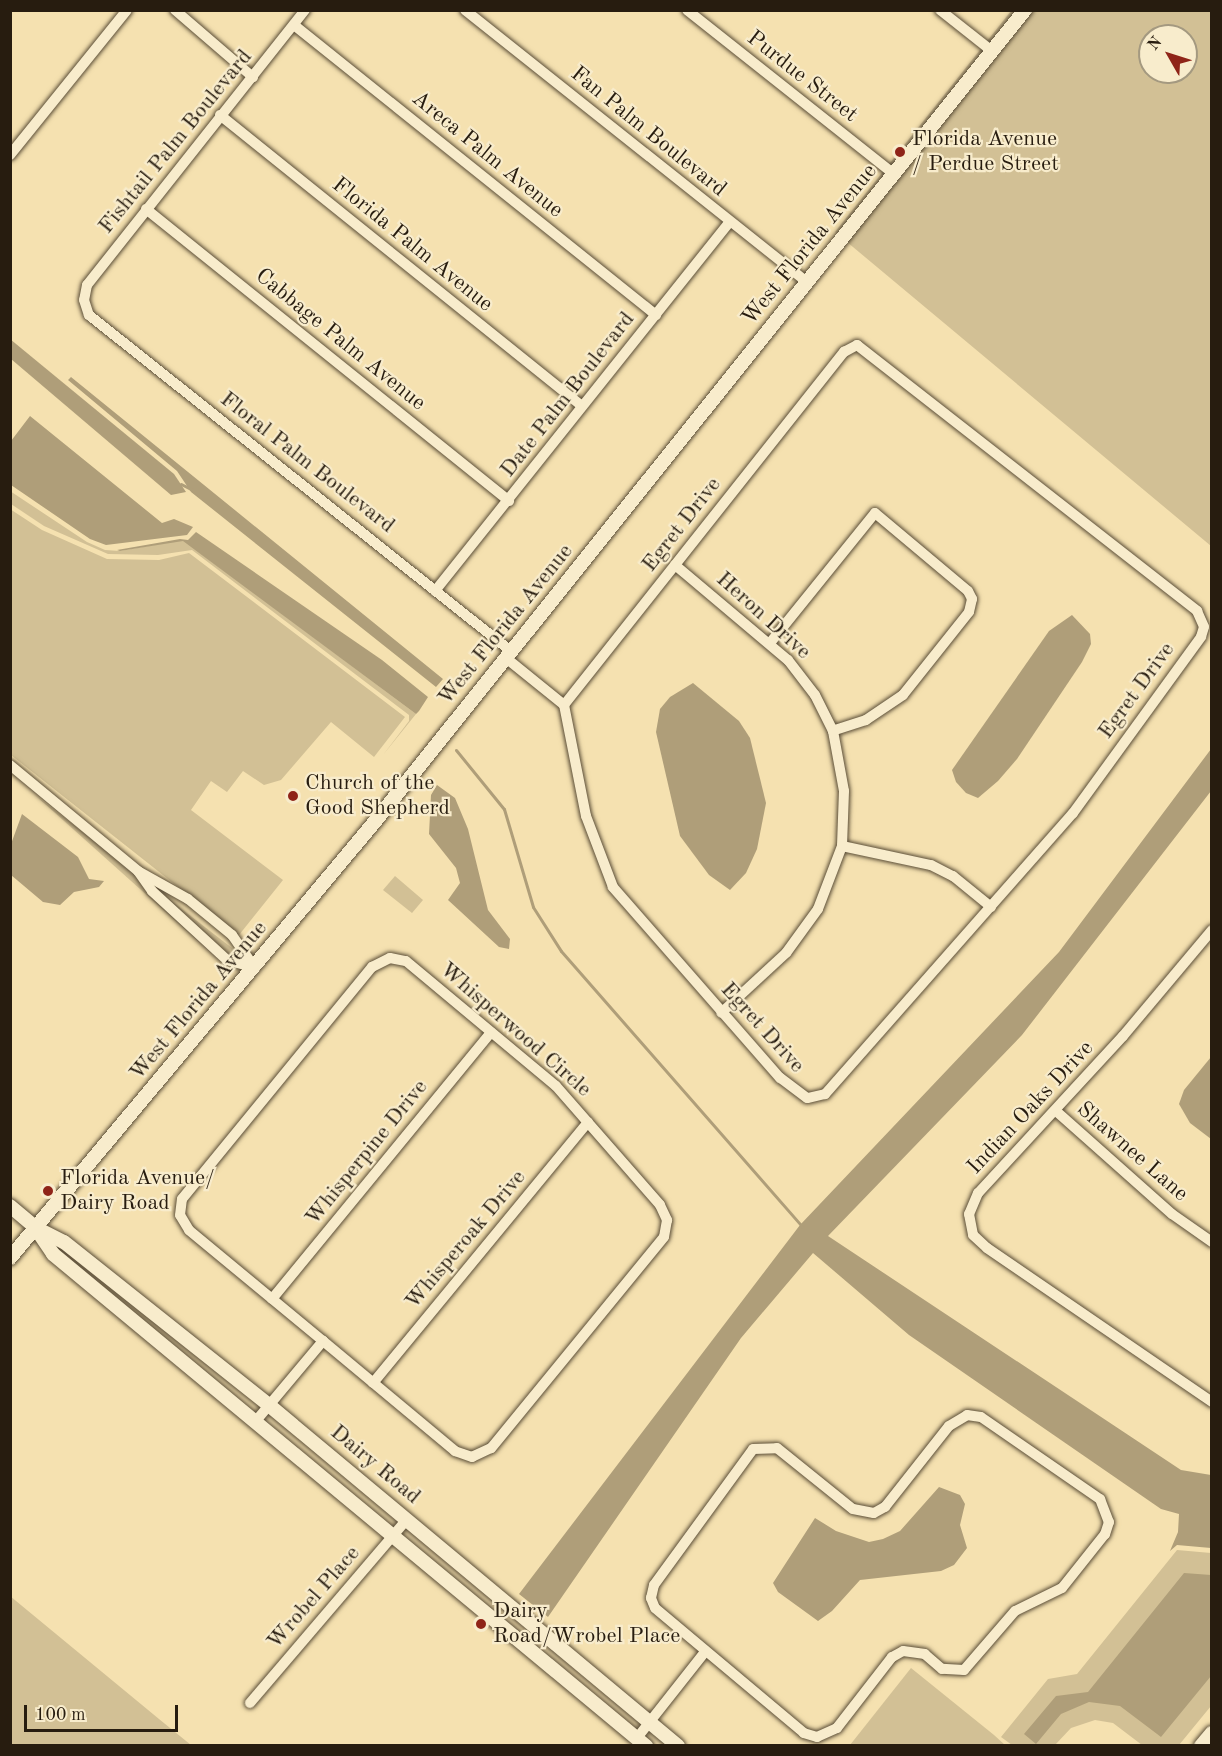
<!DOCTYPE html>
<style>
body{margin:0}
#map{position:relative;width:1222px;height:1756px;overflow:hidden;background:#f5e1b0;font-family:"Old Standard TT",serif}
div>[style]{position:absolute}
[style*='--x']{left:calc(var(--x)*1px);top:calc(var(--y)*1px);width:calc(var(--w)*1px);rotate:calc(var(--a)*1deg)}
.green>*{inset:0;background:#d2c095}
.water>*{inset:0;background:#af9e79}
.stream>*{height:3px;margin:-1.5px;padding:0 1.5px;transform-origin:1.5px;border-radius:1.5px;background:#af9e79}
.roads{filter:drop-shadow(0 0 2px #5a4d37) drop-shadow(0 0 2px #5a4d37)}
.street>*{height:10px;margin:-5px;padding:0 5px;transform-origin:5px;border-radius:5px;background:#f8eccc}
.secondary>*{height:14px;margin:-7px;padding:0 7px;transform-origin:7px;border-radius:7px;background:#f8eccc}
.dots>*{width:16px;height:16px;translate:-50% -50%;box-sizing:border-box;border:3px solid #f8eccc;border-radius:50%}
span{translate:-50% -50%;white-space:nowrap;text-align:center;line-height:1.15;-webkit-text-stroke:4.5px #f8eccc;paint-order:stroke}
.street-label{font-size:22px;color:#271c0f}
.poi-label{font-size:22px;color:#271c0f}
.left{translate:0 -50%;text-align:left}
.frame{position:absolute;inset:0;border:12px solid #271c0f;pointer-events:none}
.north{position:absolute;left:1138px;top:24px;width:60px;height:60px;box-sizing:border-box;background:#f8eccc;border:2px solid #a49980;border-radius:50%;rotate:309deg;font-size:16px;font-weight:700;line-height:24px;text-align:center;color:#271c0f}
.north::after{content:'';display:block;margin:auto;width:21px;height:27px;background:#8f2418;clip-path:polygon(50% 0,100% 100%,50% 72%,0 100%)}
.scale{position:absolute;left:24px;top:1705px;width:154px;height:27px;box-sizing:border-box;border:3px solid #271c0f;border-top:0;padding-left:8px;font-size:18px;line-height:21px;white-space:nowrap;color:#271c0f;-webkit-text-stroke:4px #f8eccc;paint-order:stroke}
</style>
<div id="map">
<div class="green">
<div style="clip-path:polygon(1011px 11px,1017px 11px,838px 234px,835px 232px)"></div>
<div style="clip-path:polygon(evenodd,1033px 11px,1211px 11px,1211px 546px,847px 242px,1033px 11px,1150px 36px,1186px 36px,1186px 72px,1150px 72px,1150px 36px)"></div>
<div style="clip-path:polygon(10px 491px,87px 542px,105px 550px,120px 551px,183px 540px,416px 714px,383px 755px,409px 721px,409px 715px,192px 550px,158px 555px,108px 554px,44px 526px,11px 504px)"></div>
<div style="clip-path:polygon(10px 509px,42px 530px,107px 559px,159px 560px,189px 553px,405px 717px,374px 757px,331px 722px,281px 780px,264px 785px,243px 771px,227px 792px,211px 781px,191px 810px,283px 880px,239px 935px,11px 755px)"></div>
<div style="clip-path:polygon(35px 795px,237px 952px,226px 966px)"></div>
<div style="clip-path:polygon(395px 876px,423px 900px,412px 913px,383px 890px)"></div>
<div style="clip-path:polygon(1177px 1550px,1211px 1553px,1211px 1706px,1179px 1745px,1142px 1745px,1113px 1723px,1095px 1720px,1071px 1728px,1055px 1745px,1012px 1745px,1001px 1737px,1048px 1679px,1077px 1674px)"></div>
<div style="clip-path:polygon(10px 1596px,159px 1719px,191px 1745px,11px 1745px)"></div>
<div style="clip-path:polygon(911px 1668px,994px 1735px,1005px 1745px,850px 1745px)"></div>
</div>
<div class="water">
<div style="clip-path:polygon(10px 339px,174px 474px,186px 492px,171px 495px,11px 359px)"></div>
<div style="clip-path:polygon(71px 377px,443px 679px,436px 687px,191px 492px,177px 471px,68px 380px)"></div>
<div style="clip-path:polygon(30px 416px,162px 523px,174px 519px,193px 527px,187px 535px,106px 545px,90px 539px,11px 485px,11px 441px)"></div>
<div style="clip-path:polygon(196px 532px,382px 660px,428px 697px,419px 711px,416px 714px,183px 541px,120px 551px,117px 550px,180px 539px,188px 540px)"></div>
<div style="clip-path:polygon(1072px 615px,1090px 634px,1091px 644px,1082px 662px,1017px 759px,998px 781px,978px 798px,966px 793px,956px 782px,952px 770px,1049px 631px)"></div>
<div style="clip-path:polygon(693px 683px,739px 721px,750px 738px,766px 803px,757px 849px,746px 873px,730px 890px,709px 875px,680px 836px,656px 732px,660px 709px,670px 697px)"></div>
<div style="clip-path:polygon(1211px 749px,1211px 791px,1022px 1035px,828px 1236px,1181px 1470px,1211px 1475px,1211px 1548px,1177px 1545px,1170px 1551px,1178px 1532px,1179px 1514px,1161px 1509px,909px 1335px,813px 1253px,741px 1338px,548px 1617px,519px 1594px,800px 1225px,1059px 952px)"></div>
<div style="clip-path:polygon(437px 785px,455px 798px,468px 829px,488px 910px,510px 939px,509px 949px,499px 947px,448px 900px,460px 883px,456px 868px,429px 834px,431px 795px)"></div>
<div style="clip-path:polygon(22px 814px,78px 857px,89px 879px,104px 881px,99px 887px,74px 892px,60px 905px,43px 902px,11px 875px,11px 844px)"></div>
<div style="clip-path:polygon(1211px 1057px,1211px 1139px,1190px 1123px,1179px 1104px,1184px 1090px)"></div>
<div style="clip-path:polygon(939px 1487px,960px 1495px,965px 1504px,960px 1525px,967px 1548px,954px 1565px,941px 1571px,860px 1580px,832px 1611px,818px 1621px,778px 1592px,773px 1583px,815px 1518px,836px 1531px,869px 1542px,883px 1539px,900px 1531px)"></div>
<div style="clip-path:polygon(1184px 1573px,1211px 1575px,1211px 1676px,1161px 1737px,1120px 1706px,1089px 1702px,1061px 1714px,1036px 1744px,1024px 1734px,1056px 1696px,1088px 1692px)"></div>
</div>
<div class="stream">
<div style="--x:181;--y:484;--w:13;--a:27"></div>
<div style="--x:456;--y:750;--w:76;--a:50.9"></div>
<div style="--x:504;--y:809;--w:102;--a:73.5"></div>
<div style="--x:533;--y:907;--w:52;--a:57.5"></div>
<div style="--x:561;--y:951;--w:366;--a:48.8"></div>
</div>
<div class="roads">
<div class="street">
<div style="--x:175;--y:10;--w:103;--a:40.7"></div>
<div style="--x:305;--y:10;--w:351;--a:128.4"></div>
<div style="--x:87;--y:285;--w:15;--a:101"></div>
<div style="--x:84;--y:300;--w:16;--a:72"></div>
<div style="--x:89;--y:315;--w:541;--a:38.54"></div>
<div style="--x:465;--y:10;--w:437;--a:38.5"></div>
<div style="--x:687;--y:10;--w:264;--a:38.4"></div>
<div style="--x:940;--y:10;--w:66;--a:38.3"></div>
<div style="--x:294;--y:25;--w:464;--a:38.7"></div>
<div style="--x:220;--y:115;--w:463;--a:38.8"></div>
<div style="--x:10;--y:155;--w:186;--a:-51.1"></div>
<div style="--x:146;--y:209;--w:466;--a:38.8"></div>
<div style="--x:857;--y:345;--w:432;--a:38"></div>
<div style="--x:1197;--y:611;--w:17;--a:66"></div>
<div style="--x:1204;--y:627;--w:10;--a:107"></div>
<div style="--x:1201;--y:637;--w:218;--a:126"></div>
<div style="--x:1073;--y:813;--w:375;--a:131.4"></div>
<div style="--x:825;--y:1094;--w:18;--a:167"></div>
<div style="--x:807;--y:1098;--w:34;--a:-143"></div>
<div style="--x:780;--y:1078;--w:254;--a:-131.2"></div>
<div style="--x:613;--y:887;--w:76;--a:-110.8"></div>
<div style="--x:586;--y:816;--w:113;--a:-101.2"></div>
<div style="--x:564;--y:705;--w:451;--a:-51.6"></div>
<div style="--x:844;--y:352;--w:15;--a:-28"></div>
<div style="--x:675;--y:565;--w:148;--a:40.1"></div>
<div style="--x:788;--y:660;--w:44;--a:52.4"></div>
<div style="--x:815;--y:695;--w:40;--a:63.4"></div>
<div style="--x:833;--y:731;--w:61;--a:79.6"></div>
<div style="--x:844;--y:791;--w:55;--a:92.1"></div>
<div style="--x:842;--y:846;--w:67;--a:110.9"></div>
<div style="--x:818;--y:909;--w:54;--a:126"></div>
<div style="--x:786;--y:953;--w:88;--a:137.3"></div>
<div style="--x:435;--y:591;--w:472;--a:-51.4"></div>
<div style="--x:770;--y:643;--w:167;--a:-51.1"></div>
<div style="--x:875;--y:513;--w:121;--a:40"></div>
<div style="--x:968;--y:591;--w:9;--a:63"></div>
<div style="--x:972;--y:599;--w:13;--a:103"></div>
<div style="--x:969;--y:612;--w:106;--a:128.5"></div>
<div style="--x:903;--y:695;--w:45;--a:146"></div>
<div style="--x:866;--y:720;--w:35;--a:162"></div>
<div style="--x:506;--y:658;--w:75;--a:39"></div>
<div style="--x:10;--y:765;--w:166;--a:39.6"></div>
<div style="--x:138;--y:871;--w:57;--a:29.2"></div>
<div style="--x:188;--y:899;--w:57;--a:39.3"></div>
<div style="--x:232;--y:935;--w:40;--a:55.1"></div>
<div style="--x:255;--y:968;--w:29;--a:-164"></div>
<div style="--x:227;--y:960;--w:102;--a:-137.4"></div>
<div style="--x:152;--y:891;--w:24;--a:-125"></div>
<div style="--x:842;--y:846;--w:91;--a:12.1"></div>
<div style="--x:931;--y:865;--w:25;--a:27"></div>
<div style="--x:953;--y:876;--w:49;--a:39.2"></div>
<div style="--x:1212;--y:930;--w:138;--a:130"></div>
<div style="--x:1123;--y:1036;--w:214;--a:132.7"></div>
<div style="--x:978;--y:1193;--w:23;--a:113"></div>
<div style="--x:969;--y:1214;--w:21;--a:79"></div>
<div style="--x:973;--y:1235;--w:19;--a:43"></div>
<div style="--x:987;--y:1248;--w:273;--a:34.4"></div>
<div style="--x:390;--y:958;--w:16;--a:11"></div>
<div style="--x:406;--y:961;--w:195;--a:39.8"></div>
<div style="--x:556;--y:1086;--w:158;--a:48.8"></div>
<div style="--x:660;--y:1205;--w:17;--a:65"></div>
<div style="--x:667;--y:1220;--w:17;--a:100"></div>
<div style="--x:664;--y:1237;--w:273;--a:129.3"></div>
<div style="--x:491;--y:1448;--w:21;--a:155"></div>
<div style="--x:472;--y:1457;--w:18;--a:-161"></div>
<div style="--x:455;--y:1451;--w:172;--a:-140.2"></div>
<div style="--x:323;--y:1341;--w:174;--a:-140.4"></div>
<div style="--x:189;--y:1230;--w:17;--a:-121"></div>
<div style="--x:180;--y:1215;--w:16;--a:-83"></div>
<div style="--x:182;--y:1199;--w:300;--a:-50.7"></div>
<div style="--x:372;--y:967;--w:20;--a:-27"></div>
<div style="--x:1056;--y:1111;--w:155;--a:41.6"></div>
<div style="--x:1172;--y:1214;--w:49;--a:35"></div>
<div style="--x:272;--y:1299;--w:345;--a:-50.6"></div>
<div style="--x:373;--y:1383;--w:338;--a:-50.5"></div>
<div style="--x:967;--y:1415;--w:14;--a:8"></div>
<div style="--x:981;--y:1417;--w:145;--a:34.6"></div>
<div style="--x:1100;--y:1499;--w:25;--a:69"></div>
<div style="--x:1109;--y:1522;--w:13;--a:108"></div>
<div style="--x:1105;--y:1534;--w:69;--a:128.5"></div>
<div style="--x:1062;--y:1588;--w:52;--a:153.9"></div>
<div style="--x:1015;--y:1611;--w:78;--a:130.8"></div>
<div style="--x:964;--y:1670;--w:22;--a:-177"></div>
<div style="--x:942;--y:1669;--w:23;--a:-139"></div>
<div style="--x:925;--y:1654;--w:22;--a:-172"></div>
<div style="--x:903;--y:1651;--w:13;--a:151"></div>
<div style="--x:892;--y:1657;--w:90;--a:127.8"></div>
<div style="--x:837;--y:1728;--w:22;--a:156"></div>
<div style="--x:817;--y:1737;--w:14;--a:-163"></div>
<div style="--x:804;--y:1733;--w:194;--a:-140"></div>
<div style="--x:655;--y:1608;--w:11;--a:-112"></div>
<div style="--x:651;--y:1598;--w:13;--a:-77"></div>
<div style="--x:654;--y:1585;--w:168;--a:-53.9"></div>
<div style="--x:753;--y:1449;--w:24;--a:-2"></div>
<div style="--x:777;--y:1448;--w:97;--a:38.8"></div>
<div style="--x:853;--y:1509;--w:21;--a:11"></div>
<div style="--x:874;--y:1513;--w:13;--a:-29"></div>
<div style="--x:885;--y:1507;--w:103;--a:-51.7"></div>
<div style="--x:949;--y:1426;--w:21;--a:-31"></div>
<div style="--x:255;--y:1422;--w:106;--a:-50"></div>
<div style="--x:250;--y:1703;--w:242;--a:-49.5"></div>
<div style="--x:637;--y:1738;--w:110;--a:-51.7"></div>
</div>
<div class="secondary">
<div style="--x:10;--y:1206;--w:34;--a:40"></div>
<div style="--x:36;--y:1228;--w:31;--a:27"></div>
<div style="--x:64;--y:1242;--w:263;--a:38.5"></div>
<div style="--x:270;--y:1406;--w:531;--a:39.81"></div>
<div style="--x:37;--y:1230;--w:29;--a:56"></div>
<div style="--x:53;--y:1254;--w:771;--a:39.68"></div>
<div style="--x:10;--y:1258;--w:572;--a:-50.1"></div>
<div style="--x:377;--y:819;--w:1037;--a:-51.31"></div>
<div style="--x:1201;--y:1746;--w:17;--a:-50"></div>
</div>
</div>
<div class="dots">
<div style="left:900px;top:152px;background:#8f2418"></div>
<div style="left:293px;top:796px;background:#8f2418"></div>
<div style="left:48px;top:1191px;background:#8f2418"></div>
<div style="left:481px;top:1624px;background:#8f2418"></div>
</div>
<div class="street-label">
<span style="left:802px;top:77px;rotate:38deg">Purdue Street</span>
<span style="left:648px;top:132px;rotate:39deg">Fan Palm Boulevard</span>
<span style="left:176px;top:142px;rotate:-51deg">Fishtail Palm Boulevard</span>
<span style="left:487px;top:155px;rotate:39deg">Areca Palm Avenue</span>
<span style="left:412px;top:245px;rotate:39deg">Florida Palm Avenue</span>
<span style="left:810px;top:245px;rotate:-51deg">West Florida Avenue</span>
<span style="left:340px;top:340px;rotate:39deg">Cabbage Palm Avenue</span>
<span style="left:568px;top:395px;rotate:-52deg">Date Palm Boulevard</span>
<span style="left:307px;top:463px;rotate:38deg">Floral Palm Boulevard</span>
<span style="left:682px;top:525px;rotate:-52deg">Egret Drive</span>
<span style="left:763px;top:616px;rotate:42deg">Heron Drive</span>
<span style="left:506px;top:625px;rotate:-51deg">West Florida Avenue</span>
<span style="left:1137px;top:691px;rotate:-54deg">Egret Drive</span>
<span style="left:199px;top:1001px;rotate:-50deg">West Florida Avenue</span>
<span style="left:762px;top:1028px;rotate:48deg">Egret Drive</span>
<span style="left:515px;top:1030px;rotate:41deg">Whisperwood Circle</span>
<span style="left:1031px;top:1108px;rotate:-47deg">Indian Oaks Drive</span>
<span style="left:1132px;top:1152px;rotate:41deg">Shawnee Lane</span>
<span style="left:367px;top:1153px;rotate:-51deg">Whisperpine Drive</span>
<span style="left:466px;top:1240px;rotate:-50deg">Whisperoak Drive</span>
<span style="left:375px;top:1465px;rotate:40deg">Dairy Road</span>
<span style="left:314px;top:1598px;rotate:-49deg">Wrobel Place</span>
</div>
<div class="poi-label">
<span class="left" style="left:912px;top:152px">Florida Avenue<br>/ Perdue Street</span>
<span class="left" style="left:305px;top:796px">Church of the<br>Good Shepherd</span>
<span class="left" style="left:60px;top:1191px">Florida Avenue/<br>Dairy Road</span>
<span class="left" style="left:493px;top:1624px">Dairy<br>Road/Wrobel Place</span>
</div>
<div class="frame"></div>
<div class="north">N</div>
<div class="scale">100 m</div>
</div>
